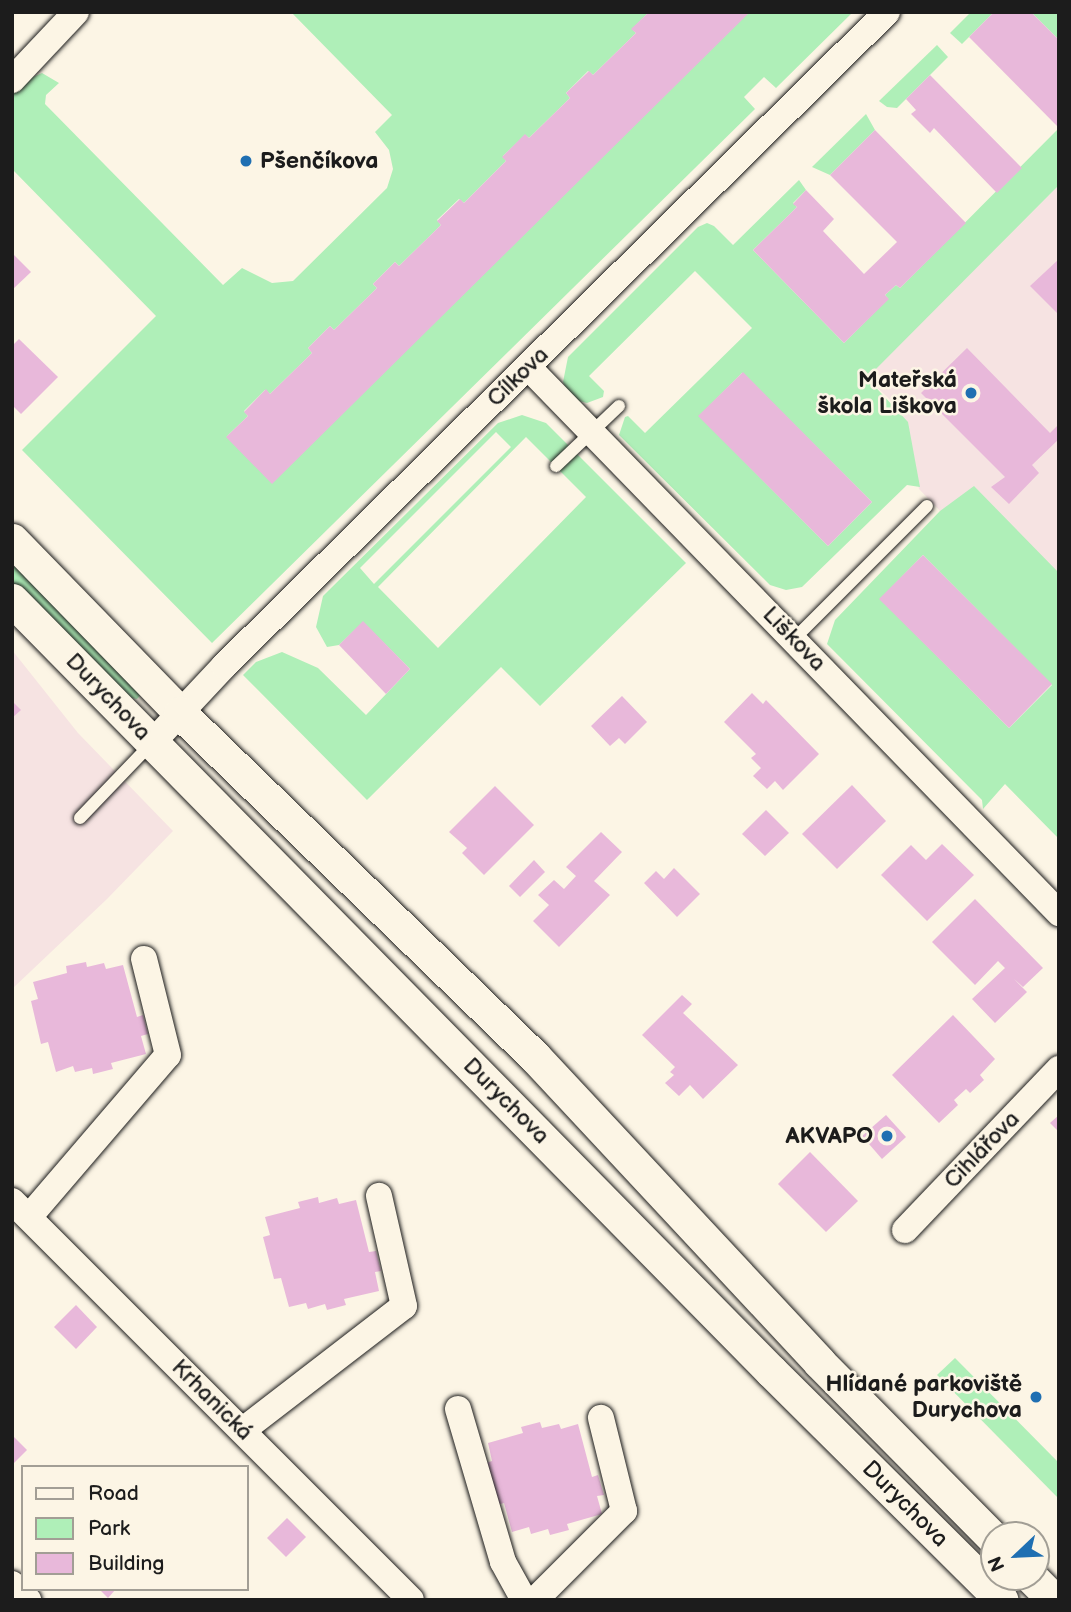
<!DOCTYPE html>
<meta charset="utf-8">
<style>
body{margin:0}
#map{position:relative;width:1071px;height:1612px;overflow:hidden;background:#fcf5e5;font-family:"Balsamiq Sans",sans-serif}
div>[style]{position:absolute}
[style*='--x']{left:calc(var(--x)*1px);top:calc(var(--y)*1px);width:calc(var(--w)*1px);rotate:calc(var(--a)*1deg)}
.built>*{inset:0;background:#f6e3e2}
.green>*{inset:0;background:#afefb8}
.building>*{inset:0;background:#e8b8da}
.roads{filter:drop-shadow(0 0 2px #1c1c1c) drop-shadow(0 0 2px #1c1c1c)}
.service>*{height:12px;margin:-6px;padding:0 6px;transform-origin:6px;border-radius:6px;background:#fcf5e5}
.minor>*{height:26px;margin:-13px;padding:0 13px;transform-origin:13px;border-radius:13px;background:#fcf5e5}
.tertiary>*{height:33px;margin:-16.5px;padding:0 16.5px;transform-origin:16.5px;border-radius:16.5px;background:#fcf5e5}
.dots>*{width:19px;height:19px;translate:-50% -50%;box-sizing:border-box;border:4px solid #fcf5e5;border-radius:50%}
span{translate:-50% -50%;white-space:nowrap;text-align:center;line-height:1.15;-webkit-text-stroke:5px #fcf5e5;paint-order:stroke}
.poi-label{font-size:23px;color:#1c1c1c;font-weight:700}
.left{translate:0 -50%;text-align:left}
.right{translate:-100% -50%;text-align:right}
.street-label{font-size:23px;color:#1c1c1c}
.frame{position:absolute;inset:0;border:14px solid #1c1c1c;pointer-events:none}
.legend{position:absolute;left:21px;top:1465px;width:228px;height:126px;box-sizing:border-box;background:#fcf5e5;border:2px solid #a29e95;margin:0;padding:9px 12px;list-style:none;font-size:21px;color:#1c1c1c}
.legend li{display:flex;align-items:center;gap:14px;height:35px}
.legend b{width:35px;border:2px solid #a29e95}
.north{position:absolute;left:980px;top:1521px;width:70px;height:70px;box-sizing:border-box;background:#fcf5e5;border:2px solid #a29e95;border-radius:50%;rotate:247deg;font-size:19px;font-weight:700;line-height:28px;text-align:center;color:#1c1c1c}
.north::after{content:'';display:block;margin:auto;width:24px;height:32px;background:#1f6fb2;clip-path:polygon(50% 0,100% 100%,50% 72%,0 100%)}
</style>
<div id="map">
<div class="built">
<div style="clip-path:polygon(1059px 185px,1059px 576px,941px 512px,919px 489px,899px 408px,866px 377px)"></div>
<div style="clip-path:polygon(12px 650px,78px 733px,173px 831px,107px 899px,12px 989px)"></div>
</div>
<div class="green">
<div style="clip-path:polygon(291px 12px,649px 12px,632px 29px,636px 33px,593px 75px,588px 71px,566px 93px,570px 98px,529px 138px,525px 135px,503px 156px,506px 161px,464px 203px,459px 199px,437px 220px,441px 225px,399px 266px,395px 262px,373px 284px,377px 288px,334px 330px,330px 326px,308px 348px,312px 353px,270px 394px,265px 390px,244px 411px,248px 416px,226px 437px,750px 12px,853px 12px,776px 88px,764px 77px,744px 97px,755px 109px,212px 643px,22px 450px,156px 316px,12px 169px,12px 95px,26px 80px,42px 73px,59px 83px,46px 95px,45px 104px,223px 285px,242px 268px,272px 283px,293px 281px,387px 188px,393px 169px,389px 150px,375px 132px,392px 115px)"></div>
<div style="clip-path:polygon(971px 12px,994px 12px,962px 44px,950px 33px)"></div>
<div style="clip-path:polygon(1031px 12px,1059px 12px,1059px 40px)"></div>
<div style="clip-path:polygon(937px 45px,948px 57px,897px 108px,887px 107px,879px 101px)"></div>
<div style="clip-path:polygon(866px 114px,875px 130px,830px 175px,812px 167px)"></div>
<div style="clip-path:polygon(evenodd,1059px 128px,1059px 185px,867px 378px,908px 422px,920px 487px,907px 485px,802px 587px,786px 590px,770px 585px,619px 435px,625px 417px,628px 416px,645px 433px,752px 328px,695px 271px,589px 376px,604px 391px,603px 397px,587px 403px,571px 399px,563px 382px,568px 357px,698px 227px,707px 223px,714px 226px,733px 245px,799px 180px,806px 190px,793px 203px,797px 207px,753px 250px,844px 343px,888px 299px,885px 295px,896px 285px,900px 288px,1059px 128px,742px 373px,872px 502px,828px 546px,699px 416px,742px 373px)"></div>
<div style="clip-path:polygon(evenodd,522px 415px,546px 423px,686px 563px,540px 706px,501px 667px,367px 800px,243px 675px,256px 662px,282px 652px,318px 668px,366px 715px,410px 669px,363px 622px,339px 645px,327px 647px,316px 627px,323px 596px,498px 423px,522px 415px,496px 432px,511px 447px,374px 584px,360px 568px,496px 432px,522px 415px,526px 437px,586px 497px,438px 648px,378px 587px,526px 437px)"></div>
<div style="clip-path:polygon(evenodd,974px 486px,1059px 573px,1059px 839px,1005px 784px,983px 809px,982px 800px,827px 644px,835px 620px,940px 511px,974px 486px,923px 555px,1052px 685px,1009px 728px,880px 599px,923px 555px)"></div>
<div style="clip-path:polygon(12px 555px,142px 693px,137px 699px,127px 697px,12px 582px)"></div>
<div style="clip-path:polygon(955px 1358px,1059px 1463px,1059px 1499px,937px 1375px)"></div>
</div>
<div class="building">
<div style="clip-path:polygon(649px 12px,750px 12px,272px 484px,226px 437px,248px 416px,244px 412px,266px 389px,270px 394px,312px 353px,308px 348px,330px 326px,334px 330px,377px 288px,373px 284px,395px 262px,399px 266px,441px 225px,437px 221px,460px 199px,464px 203px,506px 161px,502px 157px,525px 134px,529px 138px,570px 98px,566px 93px,589px 71px,593px 75px,636px 33px,631px 29px)"></div>
<div style="clip-path:polygon(994px 12px,1031px 12px,1059px 40px,1059px 128px,969px 37px)"></div>
<div style="clip-path:polygon(930px 75px,1022px 168px,997px 193px,934px 128px,930px 133px,911px 114px,916px 110px,906px 99px)"></div>
<div style="clip-path:polygon(875px 130px,966px 223px,900px 288px,896px 285px,885px 295px,889px 299px,844px 343px,753px 250px,797px 207px,793px 204px,806px 190px,834px 219px,823px 231px,864px 274px,897px 242px,830px 175px)"></div>
<div style="clip-path:polygon(12px 253px,31px 272px,12px 290px)"></div>
<div style="clip-path:polygon(1059px 259px,1059px 315px,1030px 286px)"></div>
<div style="clip-path:polygon(19px 339px,58px 377px,21px 414px,12px 405px,12px 346px)"></div>
<div style="clip-path:polygon(967px 348px,1050px 433px,1059px 424px,1059px 439px,1032px 465px,1039px 473px,1009px 504px,991px 487px,1005px 477px,921px 393px)"></div>
<div style="clip-path:polygon(743px 372px,872px 502px,828px 546px,698px 416px)"></div>
<div style="clip-path:polygon(923px 555px,1052px 684px,1009px 728px,879px 599px)"></div>
<div style="clip-path:polygon(363px 621px,410px 669px,386px 694px,339px 645px)"></div>
<div style="clip-path:polygon(752px 693px,763px 704px,766px 700px,819px 754px,783px 790px,775px 781px,767px 789px,753px 776px,761px 768px,751px 758px,756px 754px,724px 722px)"></div>
<div style="clip-path:polygon(622px 696px,647px 722px,625px 744px,619px 738px,610px 746px,591px 726px)"></div>
<div style="clip-path:polygon(12px 701px,21px 710px,12px 718px)"></div>
<div style="clip-path:polygon(852px 785px,886px 821px,837px 869px,802px 834px)"></div>
<div style="clip-path:polygon(495px 786px,534px 825px,484px 875px,462px 853px,467px 848px,449px 832px)"></div>
<div style="clip-path:polygon(766px 810px,789px 833px,765px 856px,742px 834px)"></div>
<div style="clip-path:polygon(601px 832px,622px 852px,594px 881px,610px 895px,559px 947px,533px 921px,549px 905px,538px 895px,554px 880px,564px 889px,576px 876px,566px 867px)"></div>
<div style="clip-path:polygon(942px 844px,974px 875px,927px 921px,881px 875px,911px 845px,926px 860px)"></div>
<div style="clip-path:polygon(534px 860px,545px 872px,520px 897px,509px 886px)"></div>
<div style="clip-path:polygon(674px 868px,700px 894px,677px 917px,644px 883px,656px 871px,664px 879px)"></div>
<div style="clip-path:polygon(975px 899px,1043px 968px,1023px 987px,1014px 979px,1027px 992px,995px 1023px,972px 999px,1005px 968px,998px 961px,975px 985px,932px 942px)"></div>
<div style="clip-path:polygon(86px 962px,87px 967px,104px 963px,106px 969px,123px 965px,137px 1017px,143px 1015px,148px 1034px,141px 1036px,146px 1054px,111px 1063px,113px 1069px,93px 1074px,92px 1068px,75px 1072px,73px 1066px,56px 1072px,48px 1042px,41px 1044px,31px 1001px,38px 999px,33px 982px,67px 973px,66px 966px)"></div>
<div style="clip-path:polygon(682px 995px,692px 1004px,683px 1013px,738px 1065px,703px 1099px,690px 1085px,679px 1096px,665px 1083px,674px 1075px,670px 1072px,675px 1067px,642px 1035px)"></div>
<div style="clip-path:polygon(953px 1015px,995px 1059px,980px 1075px,984px 1080px,970px 1093px,966px 1089px,954px 1100px,958px 1105px,939px 1123px,892px 1075px)"></div>
<div style="clip-path:polygon(886px 1115px,906px 1137px,882px 1159px,862px 1136px)"></div>
<div style="clip-path:polygon(1059px 1115px,1059px 1132px,1050px 1123px)"></div>
<div style="clip-path:polygon(810px 1152px,858px 1201px,826px 1232px,778px 1184px)"></div>
<div style="clip-path:polygon(318px 1197px,319px 1203px,337px 1198px,339px 1204px,356px 1200px,369px 1252px,376px 1251px,381px 1271px,375px 1272px,379px 1291px,344px 1299px,346px 1305px,327px 1310px,325px 1304px,308px 1309px,306px 1303px,289px 1307px,281px 1278px,274px 1279px,263px 1237px,270px 1235px,265px 1217px,300px 1208px,298px 1202px)"></div>
<div style="clip-path:polygon(76px 1305px,97px 1327px,76px 1349px,54px 1327px)"></div>
<div style="clip-path:polygon(540px 1422px,542px 1428px,559px 1424px,561px 1429px,578px 1424px,592px 1477px,598px 1475px,604px 1495px,597px 1496px,602px 1514px,567px 1524px,569px 1530px,550px 1535px,548px 1529px,531px 1534px,529px 1527px,512px 1532px,504px 1503px,497px 1505px,486px 1463px,492px 1461px,488px 1443px,523px 1433px,521px 1427px)"></div>
<div style="clip-path:polygon(12px 1435px,27px 1450px,12px 1465px)"></div>
<div style="clip-path:polygon(287px 1518px,306px 1537px,286px 1557px,267px 1538px)"></div>
<div style="clip-path:polygon(99px 1589px,116px 1589px,108px 1598px)"></div>
</div>
<div class="roads">
<div class="service">
<div style="--x:556;--y:466;--w:87;--a:-43.6"></div>
<div style="--x:794;--y:639;--w:188;--a:-45"></div>
<div style="--x:80;--y:818;--w:104;--a:-46.2"></div>
</div>
<div class="minor">
<div style="--x:12;--y:80;--w:93;--a:-46.7"></div>
<div style="--x:528;--y:367;--w:762;--a:45.8"></div>
<div style="--x:152;--y:743;--w:105;--a:-46.9"></div>
<div style="--x:224;--y:666;--w:931;--a:-44.61"></div>
<div style="--x:12;--y:1201;--w:564;--a:45"></div>
<div style="--x:29;--y:1217;--w:213;--a:-49.4"></div>
<div style="--x:168;--y:1055;--w:99;--a:-104"></div>
<div style="--x:905;--y:1230;--w:223;--a:-46.3"></div>
<div style="--x:458;--y:1409;--w:159;--a:73.6"></div>
<div style="--x:503;--y:1562;--w:43;--a:61.1"></div>
<div style="--x:243;--y:1430;--w:203;--a:-37.6"></div>
<div style="--x:404;--y:1306;--w:113;--a:-102.8"></div>
<div style="--x:12;--y:1584;--w:23;--a:45"></div>
<div style="--x:535;--y:1600;--w:126;--a:-45"></div>
<div style="--x:624;--y:1511;--w:96;--a:-103.9"></div>
</div>
<div class="tertiary">
<div style="--x:12;--y:540;--w:241;--a:45.8"></div>
<div style="--x:180;--y:713;--w:494;--a:44.1"></div>
<div style="--x:535;--y:1057;--w:417;--a:47"></div>
<div style="--x:819;--y:1362;--w:249;--a:45.3"></div>
<div style="--x:12;--y:600;--w:1082;--a:45.45"></div>
<div style="--x:771;--y:1371;--w:325;--a:44.8"></div>
<div style="--x:1031;--y:1577;--w:33;--a:45"></div>
</div>
</div>
<div class="dots">
<div style="left:246px;top:161px;background:#1f6fb2"></div>
<div style="left:971px;top:393px;background:#1f6fb2"></div>
<div style="left:887px;top:1136px;background:#1f6fb2"></div>
<div style="left:1036px;top:1397px;background:#1f6fb2"></div>
</div>
<div class="poi-label">
<span class="left" style="left:260px;top:161px">Pšenčíkova</span>
<span class="right" style="left:957px;top:393px">Mateřská<br>škola Liškova</span>
<span class="right" style="left:873px;top:1136px">AKVAPO</span>
<span class="right" style="left:1022px;top:1397px">Hlídané parkoviště<br>Durychova</span>
</div>
<div class="street-label">
<span style="left:518px;top:377px;rotate:-44deg">Cílkova</span>
<span style="left:794px;top:639px;rotate:46deg">Liškova</span>
<span style="left:108px;top:697px;rotate:46deg">Durychova</span>
<span style="left:506px;top:1101px;rotate:45deg">Durychova</span>
<span style="left:982px;top:1150px;rotate:-46deg">Cihlářova</span>
<span style="left:212px;top:1400px;rotate:45deg">Krhanická</span>
<span style="left:905px;top:1504px;rotate:45deg">Durychova</span>
</div>
<div class="frame"></div>
<ul class="legend">
<li><b style="height:9px;background:#fcf5e5"></b>Road</li>
<li><b style="height:19px;background:#afefb8"></b>Park</li>
<li><b style="height:19px;background:#e8b8da"></b>Building</li>
</ul>
<div class="north">N</div>
</div>
